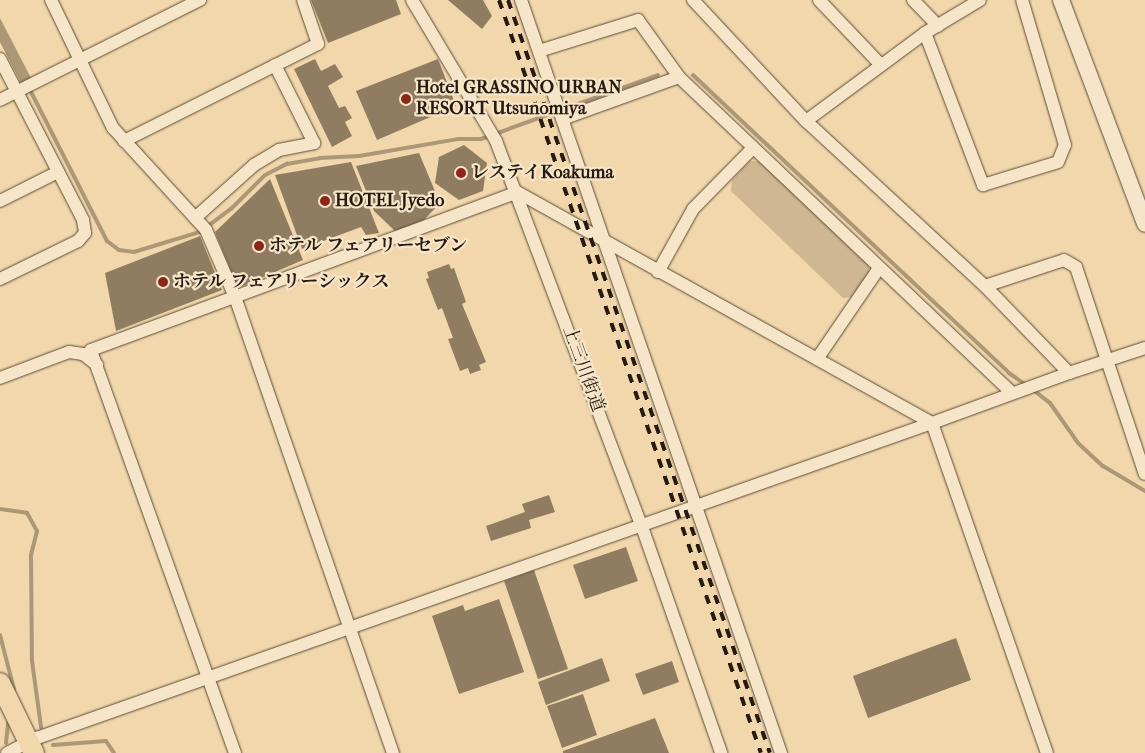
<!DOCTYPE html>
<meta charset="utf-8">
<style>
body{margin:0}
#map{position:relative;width:1145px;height:753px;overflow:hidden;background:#f1d7ab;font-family:"IM FELL French Canon","Noto Serif JP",serif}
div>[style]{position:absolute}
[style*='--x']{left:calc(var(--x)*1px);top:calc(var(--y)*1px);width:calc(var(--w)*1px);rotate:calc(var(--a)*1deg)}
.green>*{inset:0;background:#cfb791}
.water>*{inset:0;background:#ac9777}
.stream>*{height:4px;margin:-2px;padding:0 2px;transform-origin:2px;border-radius:2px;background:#ac9777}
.building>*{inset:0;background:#907d61}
.roads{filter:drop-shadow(0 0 1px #5a4a38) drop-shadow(0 0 1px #5a4a38)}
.minor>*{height:12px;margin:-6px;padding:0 6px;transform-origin:6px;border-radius:6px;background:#f6e5c8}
.tertiary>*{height:16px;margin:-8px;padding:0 8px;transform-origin:8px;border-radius:8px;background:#f6e5c8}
.primary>*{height:20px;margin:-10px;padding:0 10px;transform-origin:10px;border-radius:10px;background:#f1d7ab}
.rail>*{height:4px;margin-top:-2px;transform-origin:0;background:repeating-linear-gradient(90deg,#271b11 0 9px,transparent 0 18px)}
.dots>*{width:14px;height:14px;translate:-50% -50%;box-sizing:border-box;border:2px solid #f6e5c8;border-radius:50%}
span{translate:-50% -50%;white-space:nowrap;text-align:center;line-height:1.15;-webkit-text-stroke:4.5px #f6e5c8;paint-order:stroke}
.poi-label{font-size:18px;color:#271b11;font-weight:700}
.left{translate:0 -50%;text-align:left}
.street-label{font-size:18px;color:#271b11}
</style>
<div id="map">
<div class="green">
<div style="clip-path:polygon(750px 161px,759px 161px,869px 265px,869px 274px,854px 297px,843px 298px,731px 191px,732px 180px)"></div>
</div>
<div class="water">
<div style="clip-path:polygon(0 18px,31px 78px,21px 83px,0 42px)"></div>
</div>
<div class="stream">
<div style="--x:693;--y:75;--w:434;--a:43.3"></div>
<div style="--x:1009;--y:373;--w:21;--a:35"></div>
<div style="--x:29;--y:88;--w:172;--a:63"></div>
<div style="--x:107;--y:241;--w:15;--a:37"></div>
<div style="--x:119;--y:250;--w:15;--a:8"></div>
<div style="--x:134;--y:252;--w:69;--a:-16.9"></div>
<div style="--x:200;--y:232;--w:39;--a:-37"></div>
<div style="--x:231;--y:209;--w:48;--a:-45"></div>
<div style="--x:265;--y:175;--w:25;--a:-27"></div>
<div style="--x:287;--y:164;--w:34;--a:-10"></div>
<div style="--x:320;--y:158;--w:39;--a:-3"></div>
<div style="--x:359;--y:156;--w:100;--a:-9.7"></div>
<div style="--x:458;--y:139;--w:23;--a:0"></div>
<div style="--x:481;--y:139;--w:188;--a:-19.9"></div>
<div style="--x:1032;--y:389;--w:23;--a:38"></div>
<div style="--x:1050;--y:403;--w:49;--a:55"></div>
<div style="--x:1078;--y:443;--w:34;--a:43"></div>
<div style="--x:1103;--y:466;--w:49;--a:30.8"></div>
<div style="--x:0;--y:509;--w:27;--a:8"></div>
<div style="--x:27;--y:513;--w:21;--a:61"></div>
<div style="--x:37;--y:531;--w:25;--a:104"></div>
<div style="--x:31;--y:555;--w:106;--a:89.5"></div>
<div style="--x:32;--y:661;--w:67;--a:82.2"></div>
<div style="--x:0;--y:635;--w:56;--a:75.5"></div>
<div style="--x:6;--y:743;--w:20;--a:-84"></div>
<div style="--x:53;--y:745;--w:53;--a:-4.3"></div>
<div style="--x:106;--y:741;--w:14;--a:56"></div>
</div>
<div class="building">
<div style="clip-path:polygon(311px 0,396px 0,401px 14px,328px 43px)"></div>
<div style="clip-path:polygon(448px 0,483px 0,492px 16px,482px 29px)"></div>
<div style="clip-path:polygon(315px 59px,321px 71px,335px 64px,343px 77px,328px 86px,339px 108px,345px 106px,352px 118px,345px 122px,352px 136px,332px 147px,294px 69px)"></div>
<div style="clip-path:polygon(438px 59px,456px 106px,377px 140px,356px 91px)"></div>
<div style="clip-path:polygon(464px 145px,487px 163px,483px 191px,459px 200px,435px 183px,439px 157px)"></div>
<div style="clip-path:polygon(419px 153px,440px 203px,424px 220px,395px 231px,374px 211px,356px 166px)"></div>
<div style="clip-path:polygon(351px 162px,379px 233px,366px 235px,361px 227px,302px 249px,275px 175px)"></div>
<div style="clip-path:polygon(270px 179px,303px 260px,238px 288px,215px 232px)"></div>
<div style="clip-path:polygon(200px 236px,222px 290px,116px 331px,105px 273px)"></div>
<div style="clip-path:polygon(449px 264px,451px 269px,454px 268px,466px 302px,462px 304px,486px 362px,479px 365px,481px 370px,470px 374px,468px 368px,460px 371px,448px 339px,453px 338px,442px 308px,438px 310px,426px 279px,429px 278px,427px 272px)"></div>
<div style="clip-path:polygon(549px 495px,555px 512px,529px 520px,531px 528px,491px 541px,486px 526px,525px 512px,522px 504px)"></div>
<div style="clip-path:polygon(626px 547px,638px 581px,585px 599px,573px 565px)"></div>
<div style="clip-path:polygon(534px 570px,568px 669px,538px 679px,504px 581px)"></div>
<div style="clip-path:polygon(499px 599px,524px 672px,459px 694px,432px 616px,463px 605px,465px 611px)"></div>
<div style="clip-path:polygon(956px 638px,971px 680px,868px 718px,853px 676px)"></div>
<div style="clip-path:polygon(602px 658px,610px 681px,546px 705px,538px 682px)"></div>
<div style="clip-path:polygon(672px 661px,679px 682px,643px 695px,635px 674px)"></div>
<div style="clip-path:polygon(583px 694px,597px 735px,562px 748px,547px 706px)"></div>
<div style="clip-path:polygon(655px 718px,669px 753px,563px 753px,563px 751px)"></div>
</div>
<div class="roads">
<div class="minor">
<div style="--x:51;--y:0;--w:142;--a:64.2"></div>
<div style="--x:113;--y:128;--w:138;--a:47.6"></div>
<div style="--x:206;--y:230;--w:73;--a:66.6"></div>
<div style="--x:235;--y:297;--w:483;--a:70.9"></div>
<div style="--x:412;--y:0;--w:164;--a:59.2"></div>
<div style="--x:496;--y:141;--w:410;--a:69.3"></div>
<div style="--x:641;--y:524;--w:243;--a:70.7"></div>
<div style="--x:521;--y:0;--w:797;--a:70.95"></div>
<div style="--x:693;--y:0;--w:166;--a:47"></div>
<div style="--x:806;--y:121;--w:243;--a:42.7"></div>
<div style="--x:985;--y:286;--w:121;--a:46"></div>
<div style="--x:1069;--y:373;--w:80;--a:-18.2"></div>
<div style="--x:819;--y:0;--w:90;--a:46.4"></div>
<div style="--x:913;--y:0;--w:36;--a:46"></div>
<div style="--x:925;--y:33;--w:163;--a:69.1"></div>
<div style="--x:983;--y:185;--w:78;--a:-17"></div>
<div style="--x:1058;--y:162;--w:18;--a:-68"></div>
<div style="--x:1065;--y:145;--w:151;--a:-106.5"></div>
<div style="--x:539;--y:51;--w:104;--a:-17.4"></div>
<div style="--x:638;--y:20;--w:70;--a:54.3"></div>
<div style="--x:0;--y:59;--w:181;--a:62.7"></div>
<div style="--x:83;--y:220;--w:13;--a:81"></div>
<div style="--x:85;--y:233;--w:11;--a:131"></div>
<div style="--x:78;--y:241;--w:87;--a:154"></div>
<div style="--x:0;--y:100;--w:224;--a:-26.6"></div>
<div style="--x:562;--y:119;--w:124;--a:-19.7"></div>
<div style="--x:679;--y:77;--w:459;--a:43.5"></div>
<div style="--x:806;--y:121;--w:148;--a:-36.5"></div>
<div style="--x:925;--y:33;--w:64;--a:-31"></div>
<div style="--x:124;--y:141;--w:217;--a:-26.6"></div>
<div style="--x:318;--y:44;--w:46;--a:-108.8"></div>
<div style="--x:0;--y:201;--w:65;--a:-26.6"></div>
<div style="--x:195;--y:218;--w:79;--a:-41.9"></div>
<div style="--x:254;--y:165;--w:29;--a:-31"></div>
<div style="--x:279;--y:150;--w:36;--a:-11"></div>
<div style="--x:314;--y:143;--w:87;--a:-116.6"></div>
<div style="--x:658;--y:272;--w:72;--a:-60.9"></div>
<div style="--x:693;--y:209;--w:86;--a:-45.5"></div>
<div style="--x:985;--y:286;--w:83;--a:-18.2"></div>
<div style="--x:1064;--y:260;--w:14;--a:30"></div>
<div style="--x:1076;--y:267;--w:218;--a:71.6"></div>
<div style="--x:817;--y:359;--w:110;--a:-55.7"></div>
<div style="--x:0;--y:378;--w:74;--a:-20.6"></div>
<div style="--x:69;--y:352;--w:14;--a:8"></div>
<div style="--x:83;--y:354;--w:18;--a:38"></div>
<div style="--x:7;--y:753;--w:34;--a:-27"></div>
<div style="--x:37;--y:738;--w:949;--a:-19.39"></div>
<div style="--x:932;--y:423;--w:349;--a:70.8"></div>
<div style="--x:235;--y:753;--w:428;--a:-109.7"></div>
<div style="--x:91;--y:350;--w:454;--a:-20.3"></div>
<div style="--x:517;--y:192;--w:475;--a:29.1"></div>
<div style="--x:932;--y:423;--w:146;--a:-20.1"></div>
</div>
<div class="tertiary">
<div style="--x:1061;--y:0;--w:239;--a:69.4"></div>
</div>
<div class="primary">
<div style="--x:0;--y:683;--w:78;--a:64.1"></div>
</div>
</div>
<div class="rail">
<div style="--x:499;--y:0;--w:797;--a:70.82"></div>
<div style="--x:508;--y:0;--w:797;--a:70.82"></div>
</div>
<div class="dots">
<div style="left:406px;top:99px;background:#8f2418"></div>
<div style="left:461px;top:173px;background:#8f2418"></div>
<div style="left:325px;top:201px;background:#8f2418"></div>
<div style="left:259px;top:246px;background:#8f2418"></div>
<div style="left:163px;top:282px;background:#8f2418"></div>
</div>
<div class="poi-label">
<span class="left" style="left:416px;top:99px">Hotel GRASSINO URBAN<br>RESORT Utsunomiya</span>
<span class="left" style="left:471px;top:173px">レステイKoakuma</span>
<span class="left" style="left:335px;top:201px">HOTEL Jyedo</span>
<span class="left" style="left:269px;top:246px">ホテル フェアリーセブン</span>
<span class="left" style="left:173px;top:282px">ホテル フェアリーシックス</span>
</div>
<div class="street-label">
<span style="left:583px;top:369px;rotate:70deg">上三川街道</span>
</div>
</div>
